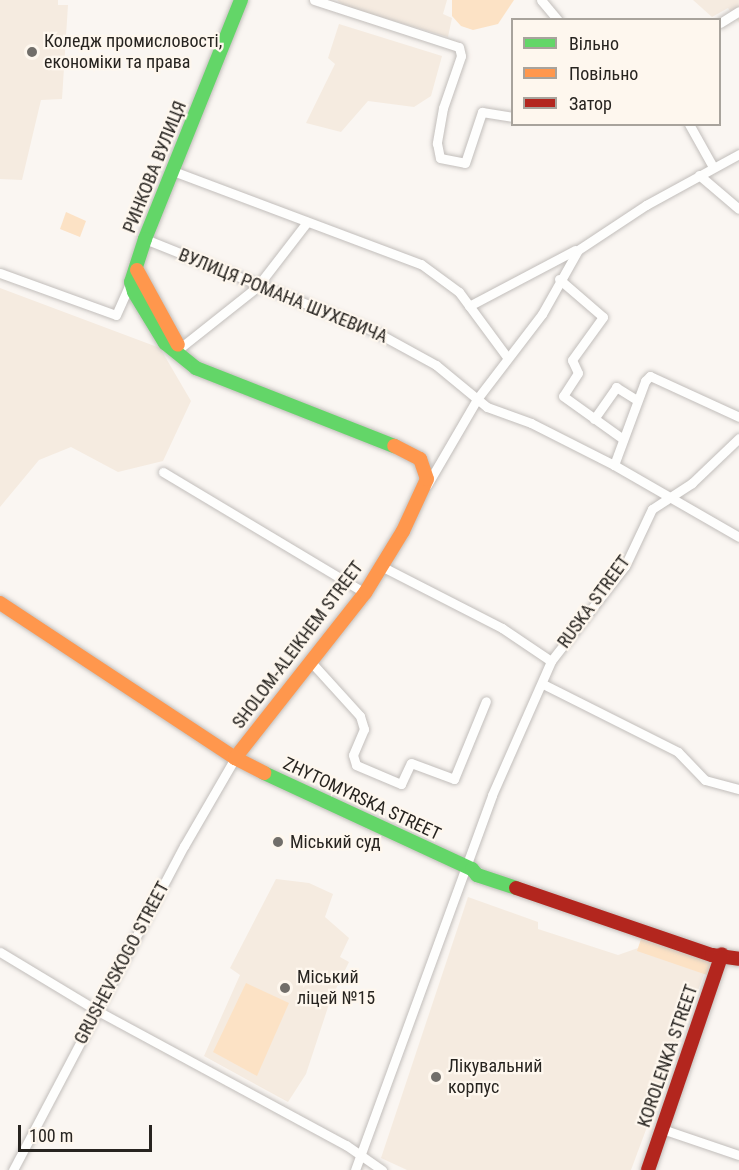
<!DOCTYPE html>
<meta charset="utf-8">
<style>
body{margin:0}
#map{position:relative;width:739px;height:1170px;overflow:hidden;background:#faf6f2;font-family:"Roboto Condensed",sans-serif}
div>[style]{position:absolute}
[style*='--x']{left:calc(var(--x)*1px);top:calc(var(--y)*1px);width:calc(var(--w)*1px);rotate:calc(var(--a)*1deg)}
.built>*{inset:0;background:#f5ebe0}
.green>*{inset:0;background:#fce2c5}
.roads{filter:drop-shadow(0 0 2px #c2bebb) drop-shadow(0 0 2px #c2bebb)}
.street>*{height:9px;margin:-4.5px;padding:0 4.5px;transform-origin:4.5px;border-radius:4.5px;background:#fefefd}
.fast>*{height:14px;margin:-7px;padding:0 7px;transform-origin:7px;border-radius:7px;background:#63d668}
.slow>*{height:14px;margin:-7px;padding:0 7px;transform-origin:7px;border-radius:7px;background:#ff974d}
.jam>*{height:14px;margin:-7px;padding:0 7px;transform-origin:7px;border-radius:7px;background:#b3261e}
.dots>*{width:16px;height:16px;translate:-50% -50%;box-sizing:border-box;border:3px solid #fef7ee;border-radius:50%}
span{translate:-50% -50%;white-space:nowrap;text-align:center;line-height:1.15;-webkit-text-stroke:4.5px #fef7ee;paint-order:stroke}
.poi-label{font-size:18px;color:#272420}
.left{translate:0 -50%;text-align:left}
.street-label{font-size:18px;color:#272420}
.legend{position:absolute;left:511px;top:18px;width:210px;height:108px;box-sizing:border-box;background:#fef7ee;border:2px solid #a8a39c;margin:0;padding:8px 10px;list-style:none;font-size:18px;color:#272420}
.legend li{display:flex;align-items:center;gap:12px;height:30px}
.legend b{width:30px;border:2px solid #a8a39c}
.scale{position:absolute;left:18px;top:1125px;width:134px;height:27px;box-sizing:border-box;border:3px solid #272420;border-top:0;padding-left:8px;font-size:18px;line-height:21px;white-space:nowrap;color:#272420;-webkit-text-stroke:4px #fef7ee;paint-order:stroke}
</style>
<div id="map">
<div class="built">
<div style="clip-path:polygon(0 0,58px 0,58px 5px,68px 5px,62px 99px,41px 100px,22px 180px,0 179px)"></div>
<div style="clip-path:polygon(337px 0,447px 0,443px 14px,452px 18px,448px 37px,344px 6px)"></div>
<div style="clip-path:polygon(693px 0,739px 0,739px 23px,728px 8px,712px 17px)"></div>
<div style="clip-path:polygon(339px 24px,442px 56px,431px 96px,414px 107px,368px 101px,341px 132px,306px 123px,335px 64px,328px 58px)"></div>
<div style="clip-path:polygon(0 288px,160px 348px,191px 401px,163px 461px,118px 472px,71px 447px,39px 460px,0 507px)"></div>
<div style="clip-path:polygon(276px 879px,309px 883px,333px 894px,325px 917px,349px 938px,340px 957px,349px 962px,330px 1001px,306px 1074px,288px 1102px,204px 1056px,240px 975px,230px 968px)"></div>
<div style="clip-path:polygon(468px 897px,538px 922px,538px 929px,618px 955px,641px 947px,707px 966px,631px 1170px,407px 1170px,381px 1158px)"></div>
</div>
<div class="green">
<div style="clip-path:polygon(452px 0,514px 0,498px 24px,473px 30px,461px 26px,452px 16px)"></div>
<div style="clip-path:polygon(66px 212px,86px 221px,80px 237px,60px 229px)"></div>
<div style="clip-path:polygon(642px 936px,713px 959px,707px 975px,637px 951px)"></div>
<div style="clip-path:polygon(246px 983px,289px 1003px,257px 1076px,213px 1052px)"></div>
</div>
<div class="roads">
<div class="street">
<div style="--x:314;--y:0;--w:152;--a:18"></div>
<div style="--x:459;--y:47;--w:9;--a:77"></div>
<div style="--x:461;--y:56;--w:55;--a:109.1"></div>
<div style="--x:443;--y:108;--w:36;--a:100"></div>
<div style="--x:437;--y:143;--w:15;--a:79"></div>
<div style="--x:440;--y:158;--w:25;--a:11"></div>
<div style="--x:465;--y:163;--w:54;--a:-71.6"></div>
<div style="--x:482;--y:112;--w:30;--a:9"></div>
<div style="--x:541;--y:0;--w:26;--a:50"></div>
<div style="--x:720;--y:23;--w:22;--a:-32"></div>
<div style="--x:689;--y:124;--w:49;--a:60.8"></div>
<div style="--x:173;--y:171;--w:265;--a:20.6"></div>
<div style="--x:421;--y:264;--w:47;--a:36.4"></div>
<div style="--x:459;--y:292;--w:81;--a:53.6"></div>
<div style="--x:699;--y:175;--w:52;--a:40.4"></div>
<div style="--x:145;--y:239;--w:247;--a:21.9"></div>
<div style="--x:374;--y:331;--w:71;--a:28.7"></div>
<div style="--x:436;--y:365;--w:66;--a:39.5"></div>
<div style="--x:487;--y:407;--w:47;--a:20"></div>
<div style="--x:531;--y:423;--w:93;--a:26.8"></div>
<div style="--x:614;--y:465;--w:144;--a:29.9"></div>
<div style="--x:0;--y:273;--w:123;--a:19.9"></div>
<div style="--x:116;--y:315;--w:36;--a:-66"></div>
<div style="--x:559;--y:279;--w:58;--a:40.8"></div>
<div style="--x:603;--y:317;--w:53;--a:125.8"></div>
<div style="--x:572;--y:360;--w:14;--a:65"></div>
<div style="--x:578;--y:373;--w:27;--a:123"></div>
<div style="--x:563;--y:396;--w:74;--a:35.6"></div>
<div style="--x:469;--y:306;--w:120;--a:-27.8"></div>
<div style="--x:180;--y:348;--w:98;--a:-38.4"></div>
<div style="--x:257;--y:287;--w:82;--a:-52.4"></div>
<div style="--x:594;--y:419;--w:39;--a:-55"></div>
<div style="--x:616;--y:387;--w:25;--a:32"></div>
<div style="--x:614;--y:465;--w:90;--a:-69.7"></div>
<div style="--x:645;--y:381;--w:7;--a:-45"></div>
<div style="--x:650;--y:376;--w:98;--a:24.7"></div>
<div style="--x:163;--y:472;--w:235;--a:30.9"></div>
<div style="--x:427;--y:485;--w:99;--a:-59.8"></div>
<div style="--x:477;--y:399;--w:107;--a:-52.6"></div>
<div style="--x:542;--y:314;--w:73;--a:-60.6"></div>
<div style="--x:578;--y:250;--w:82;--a:-33.5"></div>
<div style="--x:646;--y:205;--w:106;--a:-28.7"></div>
<div style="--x:381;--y:566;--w:136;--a:27.1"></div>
<div style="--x:502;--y:628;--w:59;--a:34"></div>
<div style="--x:311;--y:662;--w:73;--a:47.8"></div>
<div style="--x:360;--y:716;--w:14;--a:73"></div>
<div style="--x:364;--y:729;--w:28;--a:113"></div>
<div style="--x:353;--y:755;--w:10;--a:73"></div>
<div style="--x:356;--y:765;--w:49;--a:22.9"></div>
<div style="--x:401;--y:784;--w:23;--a:-65"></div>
<div style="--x:411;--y:763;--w:46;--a:20.4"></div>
<div style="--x:454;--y:779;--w:84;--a:-67.7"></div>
<div style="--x:543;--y:684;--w:151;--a:26.7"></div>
<div style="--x:678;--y:752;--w:39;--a:46"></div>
<div style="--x:705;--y:780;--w:35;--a:15"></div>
<div style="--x:0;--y:952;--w:112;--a:31.1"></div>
<div style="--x:96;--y:1010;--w:284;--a:28.4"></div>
<div style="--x:346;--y:1145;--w:44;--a:34.8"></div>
<div style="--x:662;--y:1129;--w:81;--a:18.7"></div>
<div style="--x:13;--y:1170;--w:366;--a:-62.2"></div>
<div style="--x:184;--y:846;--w:102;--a:-59.9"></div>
<div style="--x:355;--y:1170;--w:399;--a:-69.9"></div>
<div style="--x:492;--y:795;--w:146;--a:-66.2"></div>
<div style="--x:551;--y:661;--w:120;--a:-52.1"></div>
<div style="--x:625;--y:566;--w:63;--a:-64.7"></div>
<div style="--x:652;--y:509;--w:48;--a:-33"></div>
<div style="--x:692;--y:483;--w:65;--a:-43.8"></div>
</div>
<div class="fast">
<div style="--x:241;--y:0;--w:258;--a:111.9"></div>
<div style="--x:145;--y:239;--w:45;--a:108"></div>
<div style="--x:131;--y:282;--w:10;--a:73"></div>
<div style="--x:134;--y:292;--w:60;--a:58.7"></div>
<div style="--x:165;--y:343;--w:40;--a:39"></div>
<div style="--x:196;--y:368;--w:213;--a:21.5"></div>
<div style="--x:264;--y:773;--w:229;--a:24.8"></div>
<div style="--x:472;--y:869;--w:8;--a:50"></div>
<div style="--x:477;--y:875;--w:41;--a:18.4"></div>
</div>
<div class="slow">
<div style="--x:137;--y:270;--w:85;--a:61.3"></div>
<div style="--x:0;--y:603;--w:282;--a:33.4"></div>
<div style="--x:235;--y:758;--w:33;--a:27"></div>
<div style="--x:235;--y:758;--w:210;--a:-51.8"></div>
<div style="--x:365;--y:593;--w:73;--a:-58.5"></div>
<div style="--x:403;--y:531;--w:57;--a:-65.2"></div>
<div style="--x:427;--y:479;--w:21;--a:-109"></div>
<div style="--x:420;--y:459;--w:29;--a:-153"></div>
</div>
<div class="jam">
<div style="--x:516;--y:888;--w:207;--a:18.9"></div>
<div style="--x:712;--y:955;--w:27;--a:8"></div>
<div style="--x:648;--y:1170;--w:228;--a:-71.1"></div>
</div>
</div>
<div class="dots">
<div style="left:32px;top:52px;background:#716e6a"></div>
<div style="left:278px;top:842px;background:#716e6a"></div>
<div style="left:285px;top:988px;background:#716e6a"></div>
<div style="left:436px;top:1077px;background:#716e6a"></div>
</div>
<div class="poi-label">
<span class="left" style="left:44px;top:52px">Коледж промисловості,<br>економіки та права</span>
<span class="left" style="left:290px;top:842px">Міський суд</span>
<span class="left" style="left:297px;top:988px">Міський<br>ліцей №15</span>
<span class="left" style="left:448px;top:1077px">Лікувальний<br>корпус</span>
</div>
<div class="street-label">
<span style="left:155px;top:167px;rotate:-68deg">РИНКОВА ВУЛИЦЯ</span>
<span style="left:283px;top:296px;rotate:22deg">ВУЛИЦЯ РОМАНА ШУХЕВИЧА</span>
<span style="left:594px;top:602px;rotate:-54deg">RUSKA STREET</span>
<span style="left:298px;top:645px;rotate:-53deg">SHOLOM-ALEIKHEM STREET</span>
<span style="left:362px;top:799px;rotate:25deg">ZHYTOMYRSKA STREET</span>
<span style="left:122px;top:963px;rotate:-62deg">GRUSHEVSKOGO STREET</span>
<span style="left:668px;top:1056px;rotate:-71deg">KOROLENKA STREET</span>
</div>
<ul class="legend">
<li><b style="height:8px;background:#63d668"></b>Вільно</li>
<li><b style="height:8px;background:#ff974d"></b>Повільно</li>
<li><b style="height:8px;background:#b3261e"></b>Затор</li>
</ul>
<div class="scale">100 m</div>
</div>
